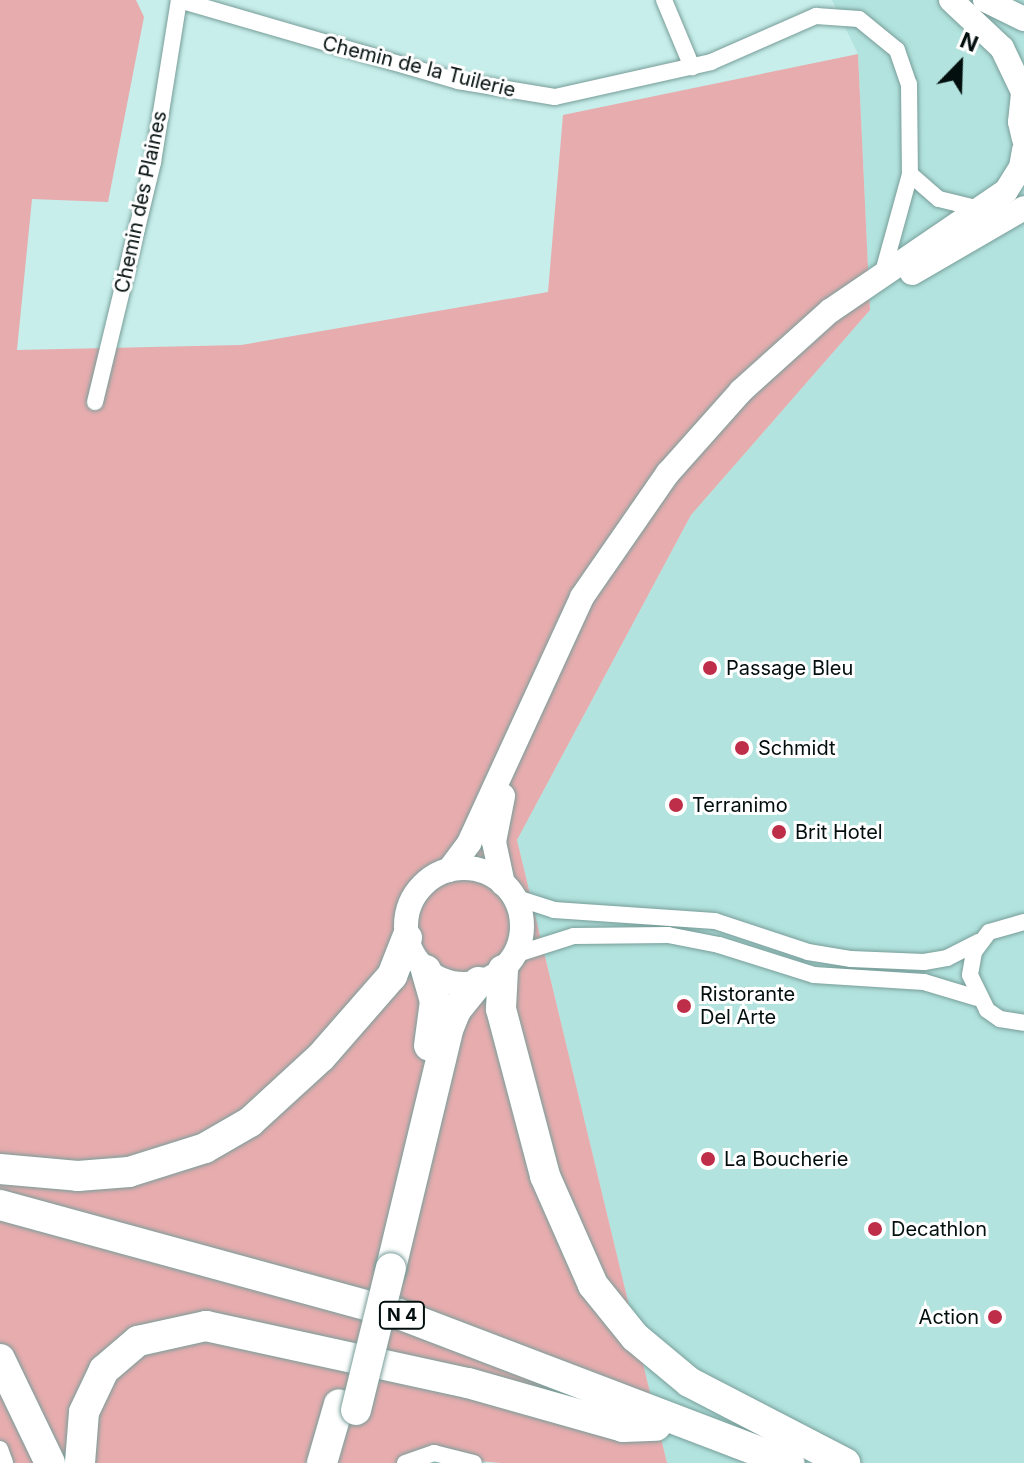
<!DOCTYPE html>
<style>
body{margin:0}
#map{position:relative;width:1024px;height:1463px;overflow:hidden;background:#c7eeea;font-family:Inter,sans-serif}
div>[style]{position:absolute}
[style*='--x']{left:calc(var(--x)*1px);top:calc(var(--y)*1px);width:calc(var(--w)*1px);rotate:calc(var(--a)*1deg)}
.built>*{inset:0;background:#b2e3de}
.green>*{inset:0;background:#e7acae}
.roads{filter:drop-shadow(0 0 2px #789d99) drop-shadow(0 0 2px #789d99)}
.street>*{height:16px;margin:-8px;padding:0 8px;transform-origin:8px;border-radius:8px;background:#fff}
.secondary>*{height:24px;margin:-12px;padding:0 12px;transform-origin:12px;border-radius:12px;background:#fff}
.secondary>.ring{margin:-12px;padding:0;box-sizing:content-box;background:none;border:24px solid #fff;border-radius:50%}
.highway>*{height:30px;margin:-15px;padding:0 15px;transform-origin:15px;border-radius:15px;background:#fff}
.bridges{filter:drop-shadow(0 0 2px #789d99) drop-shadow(0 0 2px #789d99)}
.highway-bridge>*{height:30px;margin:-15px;padding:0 15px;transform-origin:15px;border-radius:15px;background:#fff}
.dots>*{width:22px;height:22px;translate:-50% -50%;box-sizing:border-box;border:4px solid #fff;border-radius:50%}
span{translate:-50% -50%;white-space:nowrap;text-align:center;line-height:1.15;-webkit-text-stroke:6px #fff;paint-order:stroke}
.shield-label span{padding:2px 6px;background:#fff;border:2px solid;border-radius:6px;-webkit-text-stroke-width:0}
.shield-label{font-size:18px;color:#030f0e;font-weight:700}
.street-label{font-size:20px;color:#030f0e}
.poi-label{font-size:20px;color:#030f0e}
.left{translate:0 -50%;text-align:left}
.right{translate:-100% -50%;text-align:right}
.north{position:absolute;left:920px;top:24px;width:80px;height:80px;-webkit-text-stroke:6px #fff;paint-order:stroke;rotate:23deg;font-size:22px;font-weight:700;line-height:32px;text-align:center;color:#030f0e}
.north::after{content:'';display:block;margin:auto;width:28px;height:36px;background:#030f0e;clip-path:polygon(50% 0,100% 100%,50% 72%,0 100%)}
</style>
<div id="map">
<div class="built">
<div style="clip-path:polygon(832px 0,1024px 0,1024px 1463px,667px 1463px,517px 840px,691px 515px,870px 310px,858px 54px)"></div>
</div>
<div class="green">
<div style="clip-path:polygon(0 0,136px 0,144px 17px,108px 202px,32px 199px,17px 350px,241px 345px,548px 292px,563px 115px,858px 54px,870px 310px,691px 515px,517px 840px,667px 1463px,501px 1463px,409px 1455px,406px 1463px,0 1463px)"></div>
</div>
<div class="roads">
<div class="street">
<div style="--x:179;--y:0;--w:291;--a:16.2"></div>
<div style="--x:458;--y:81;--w:98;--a:9.4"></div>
<div style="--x:555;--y:97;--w:160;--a:-12.6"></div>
<div style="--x:711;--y:62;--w:115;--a:-23.7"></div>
<div style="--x:816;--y:16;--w:43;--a:4"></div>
<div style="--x:859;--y:19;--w:49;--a:39.2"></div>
<div style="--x:897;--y:50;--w:36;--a:71"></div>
<div style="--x:909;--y:84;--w:90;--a:89.4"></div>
<div style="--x:910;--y:174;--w:102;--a:105.4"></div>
<div style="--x:664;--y:0;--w:73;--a:67.3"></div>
<div style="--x:910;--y:174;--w:38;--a:41"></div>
<div style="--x:939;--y:199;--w:42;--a:13.7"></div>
<div style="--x:95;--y:402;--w:247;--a:-76.4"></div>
<div style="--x:153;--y:162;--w:164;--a:-80.9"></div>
<div style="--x:514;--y:897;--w:42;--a:18"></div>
<div style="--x:554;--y:910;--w:161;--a:3.9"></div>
<div style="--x:715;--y:921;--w:98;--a:18.4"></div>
<div style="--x:808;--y:952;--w:44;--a:9.2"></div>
<div style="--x:851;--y:959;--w:73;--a:2.4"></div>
<div style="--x:924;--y:962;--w:23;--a:-10"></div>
<div style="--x:947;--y:958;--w:36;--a:-27"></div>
<div style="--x:1024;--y:922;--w:36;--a:164"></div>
<div style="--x:989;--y:932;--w:25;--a:127"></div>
<div style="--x:974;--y:952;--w:23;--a:100"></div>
<div style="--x:970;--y:975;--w:39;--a:64"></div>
<div style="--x:987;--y:1010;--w:16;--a:35"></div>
<div style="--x:1000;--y:1019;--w:24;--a:9"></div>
<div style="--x:514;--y:955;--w:63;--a:-17.6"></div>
<div style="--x:574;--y:936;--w:94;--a:-0.6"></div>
<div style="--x:668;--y:935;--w:52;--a:11.1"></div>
<div style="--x:719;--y:945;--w:100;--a:17.5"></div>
<div style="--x:814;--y:975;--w:110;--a:3.6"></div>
<div style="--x:924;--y:982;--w:55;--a:16.8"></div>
<div style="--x:0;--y:1449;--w:15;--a:70"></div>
<div style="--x:405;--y:1463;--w:31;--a:-19"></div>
<div style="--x:434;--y:1453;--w:41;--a:14"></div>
</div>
<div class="secondary">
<div style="--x:951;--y:0;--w:70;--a:43.3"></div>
<div style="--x:1002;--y:48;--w:47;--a:64.5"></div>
<div style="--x:985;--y:0;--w:43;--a:26"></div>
<div style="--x:1024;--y:84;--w:38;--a:96"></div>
<div style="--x:1020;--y:122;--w:17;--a:77"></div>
<div style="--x:912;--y:273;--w:129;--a:-30.1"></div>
<div class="ring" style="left:406px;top:868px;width:92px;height:92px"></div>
<div style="--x:449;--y:870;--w:34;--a:-53"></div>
<div style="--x:469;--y:843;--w:271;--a:-65.3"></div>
<div style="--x:582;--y:597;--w:151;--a:-55.3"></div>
<div style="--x:668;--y:473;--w:110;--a:-48.3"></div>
<div style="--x:741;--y:391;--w:120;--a:-42"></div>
<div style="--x:830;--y:311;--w:213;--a:-34.3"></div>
<div style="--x:1006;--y:191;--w:28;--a:-58"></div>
<div style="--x:1021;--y:167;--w:17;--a:-80"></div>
<div style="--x:503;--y:884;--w:43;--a:-102.1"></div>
<div style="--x:494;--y:842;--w:47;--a:-78.9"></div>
</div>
<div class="highway">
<div style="--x:426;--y:970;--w:32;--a:74"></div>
<div style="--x:435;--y:1001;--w:45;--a:97.6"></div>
<div style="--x:503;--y:970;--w:39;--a:93"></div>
<div style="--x:501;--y:1009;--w:173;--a:75.2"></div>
<div style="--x:545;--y:1176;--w:119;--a:66.2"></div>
<div style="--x:593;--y:1285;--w:67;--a:51.1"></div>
<div style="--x:635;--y:1337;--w:70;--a:39.8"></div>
<div style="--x:689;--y:1382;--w:176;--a:27.4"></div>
<div style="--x:0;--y:1169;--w:78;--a:5.1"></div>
<div style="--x:78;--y:1176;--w:51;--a:-4.5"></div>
<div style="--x:129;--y:1172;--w:80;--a:-17.5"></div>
<div style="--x:205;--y:1148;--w:52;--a:-30"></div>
<div style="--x:250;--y:1122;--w:96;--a:-42.5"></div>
<div style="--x:321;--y:1057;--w:108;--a:-48.8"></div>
<div style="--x:392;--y:976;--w:41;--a:-68.5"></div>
<div style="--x:0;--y:1205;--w:414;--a:15.3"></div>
<div style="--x:399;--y:1314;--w:418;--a:20.9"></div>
<div style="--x:391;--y:1268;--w:245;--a:-76.5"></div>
<div style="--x:448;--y:1030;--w:22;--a:-68"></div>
<div style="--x:456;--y:1010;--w:36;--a:-51"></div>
<div style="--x:0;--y:1359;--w:115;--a:64.3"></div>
<div style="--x:80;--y:1463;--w:51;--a:-85.5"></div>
<div style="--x:84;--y:1412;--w:47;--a:-64.5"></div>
<div style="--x:104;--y:1370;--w:45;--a:-40.5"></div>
<div style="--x:138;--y:1341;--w:70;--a:-12.4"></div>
<div style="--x:206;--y:1326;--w:268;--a:12.3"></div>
<div style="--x:468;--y:1383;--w:161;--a:15.8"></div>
<div style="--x:623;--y:1427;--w:33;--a:-2"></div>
<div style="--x:322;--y:1463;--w:61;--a:-73.9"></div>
</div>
</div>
<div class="bridges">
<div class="highway-bridge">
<div style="--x:356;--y:1410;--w:146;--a:-76.2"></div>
</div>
</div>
<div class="dots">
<div style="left:710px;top:668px;background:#bf2e48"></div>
<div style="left:742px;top:748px;background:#bf2e48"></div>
<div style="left:676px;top:805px;background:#bf2e48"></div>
<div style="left:779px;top:832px;background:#bf2e48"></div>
<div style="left:684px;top:1006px;background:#bf2e48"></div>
<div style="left:708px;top:1159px;background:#bf2e48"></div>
<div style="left:875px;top:1229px;background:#bf2e48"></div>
<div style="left:995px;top:1317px;background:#bf2e48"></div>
</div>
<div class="shield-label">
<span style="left:402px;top:1315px">N 4</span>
</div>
<div class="street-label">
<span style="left:419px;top:67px;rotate:14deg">Chemin de la Tuilerie</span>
<span style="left:141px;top:202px;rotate:-78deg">Chemin des Plaines</span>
</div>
<div class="poi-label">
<span class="left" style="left:726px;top:668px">Passage Bleu</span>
<span class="left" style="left:758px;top:748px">Schmidt</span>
<span class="left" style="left:692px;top:805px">Terranimo</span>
<span class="left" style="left:795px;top:832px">Brit Hotel</span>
<span class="left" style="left:700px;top:1006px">Ristorante<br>Del Arte</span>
<span class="left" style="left:724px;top:1159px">La Boucherie</span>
<span class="left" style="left:891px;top:1229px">Decathlon</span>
<span class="right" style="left:979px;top:1317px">Action</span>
</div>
<div class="north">N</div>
</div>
